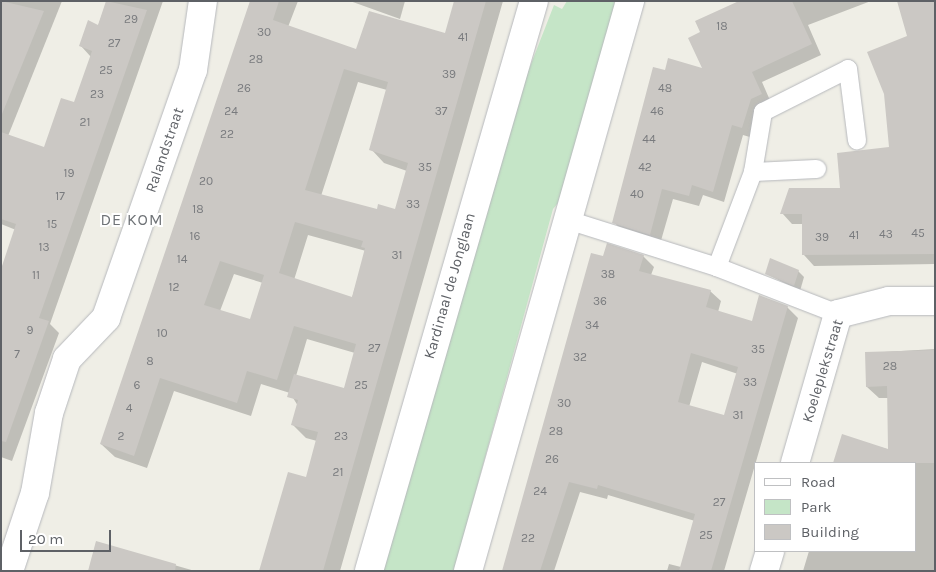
<!DOCTYPE html>
<style>
body{margin:0}
#map{position:relative;width:936px;height:572px;overflow:hidden;background:#efeee6;font-family:Karla,sans-serif}
div>[style]{position:absolute}
[style*='--x']{left:calc(var(--x)*1px);top:calc(var(--y)*1px);width:calc(var(--w)*1px);rotate:calc(var(--a)*1deg)}
.green>*{inset:0;background:#c5e5c7}
.shadow>*{inset:0;background:#0003}
.building>*{inset:0;background:#cbc8c4}
.roads{filter:drop-shadow(0 0 1px #b6b8bc) drop-shadow(0 0 1px #b6b8bc)}
.service>*{height:18px;margin:-9px;padding:0 9px;transform-origin:9px;border-radius:9px;background:#fff}
.minor>*{height:28px;margin:-14px;padding:0 14px;transform-origin:14px;border-radius:14px;background:#fff}
span{translate:-50% -50%;white-space:nowrap;text-align:center;line-height:1.15;-webkit-text-stroke:4px #fff;paint-order:stroke}
.number-label{font-size:12px;color:#797b7e}
.number-label span{-webkit-text-stroke-width:0}
.street-label{font-size:15px;color:#5e6166}
.neighbourhood-label{font-size:16px;color:#6f7377;letter-spacing:1px}
.frame{position:absolute;inset:0;border:2px solid #5e6166;pointer-events:none}
.legend{position:absolute;left:754px;top:462px;width:162px;height:90px;box-sizing:border-box;background:#fff;border:1px solid #bfc0c2;margin:0;padding:6px 9px;list-style:none;font-size:15px;color:#5e6166}
.legend li{display:flex;align-items:center;gap:10px;height:25px}
.legend b{width:25px;border:1px solid #bfc0c2}
.scale{position:absolute;left:20px;top:530px;width:91px;height:22px;box-sizing:border-box;border:2px solid #5e6166;border-top:0;padding-left:6px;font-size:15px;line-height:18px;white-space:nowrap;color:#5e6166;-webkit-text-stroke:4px #fff;paint-order:stroke}
</style>
<div id="map">
<div class="green">
<div style="clip-path:polygon(567px 1px,614px 1px,616px 7px,558px 203px,553px 209px,454px 571px,381px 571px,508px 123px,554px 5px,562px 9px)"></div>
</div>
<div class="shadow">
<div style="clip-path:polygon(1px 1px,62px 1px,8px 136px,45px 149px,75px 104px,91px 57px,81px 46px,98px 26px,107px 1px,163px 1px,50px 324px,59px 333px,12px 461px,1px 457px,1px 298px,16px 230px,1px 224px)"></div>
<div style="clip-path:polygon(evenodd,251px 1px,298px 1px,288px 27px,357px 50px,446px 34px,455px 1px,503px 1px,340px 571px,260px 571px,307px 479px,317px 441px,306px 438px,293px 425px,298px 406px,290px 393px,261px 384px,251px 416px,174px 391px,147px 468px,115px 457px,101px 444px,251px 1px,358px 82px,387px 90px,371px 149px,384px 163px,407px 171px,396px 210px,378px 211px,321px 196px,358px 82px,251px 1px,308px 235px,366px 251px,352px 298px,294px 280px,308px 235px,251px 1px,234px 274px,263px 283px,251px 321px,220px 311px,234px 274px,251px 1px,307px 339px,355px 353px,344px 390px,296px 376px,307px 339px)"></div>
<div style="clip-path:polygon(350px 1px,405px 1px,400px 19px)"></div>
<div style="clip-path:polygon(742px 1px,871px 1px,808px 25px,821px 55px,762px 82px,772px 105px,753px 138px,743px 135px,724px 202px,703px 195px,699px 206px,673px 199px,660px 244px,624px 233px,614px 222px,666px 72px,704px 70px,702px 33px)"></div>
<div style="clip-path:polygon(935px 1px,935px 264px,814px 266px,804px 255px,803px 224px,792px 224px,782px 213px,842px 189px,890px 148px,909px 36px)"></div>
<div style="clip-path:polygon(evenodd,643px 256px,654px 267px,651px 275px,710px 291px,721px 301px,718px 312px,753px 322px,787px 307px,798px 318px,724px 571px,667px 571px,669px 564px,681px 567px,695px 521px,608px 495px,607px 499px,580px 492px,554px 571px,503px 571px,604px 258px,643px 256px,702px 362px,738px 374px,725px 417px,689px 407px,702px 362px)"></div>
<div style="clip-path:polygon(798px 271px,804px 277px,800px 291px,767px 274px)"></div>
<div style="clip-path:polygon(935px 349px,935px 571px,803px 571px,809px 551px,915px 551px,915px 463px,834px 463px,842px 436px,890px 450px,889px 398px,879px 398px,867px 387px,867px 353px)"></div>
<div style="clip-path:polygon(97px 543px,195px 571px,89px 571px)"></div>
</div>
<div class="building">
<div style="clip-path:polygon(1px 1px,44px 11px,2px 114px,1px 114px)"></div>
<div style="clip-path:polygon(106px 1px,147px 10px,39px 318px,49px 321px,6px 442px,1px 441px,1px 269px,16px 224px,1px 219px,1px 132px,44px 147px,61px 98px,74px 102px,92px 51px,79px 46px,88px 20px,98px 25px)"></div>
<div style="clip-path:polygon(evenodd,250px 1px,279px 1px,273px 20px,356px 49px,369px 11px,445px 33px,454px 1px,486px 1px,323px 571px,259px 571px,288px 472px,306px 477px,318px 432px,291px 425px,298px 400px,287px 397px,294px 374px,344px 388px,356px 344px,294px 326px,277px 380px,247px 371px,237px 403px,160px 378px,134px 456px,100px 444px,250px 1px,344px 69px,388px 82px,369px 150px,408px 163px,395px 209px,378px 204px,377px 209px,305px 190px,344px 69px,250px 1px,295px 222px,363px 241px,361px 247px,365px 248px,352px 297px,279px 273px,295px 222px,250px 1px,220px 261px,264px 275px,250px 319px,204px 305px,220px 261px)"></div>
<div style="clip-path:polygon(739px 1px,792px 1px,812px 44px,752px 72px,762px 94px,751px 99px,742px 128px,732px 125px,713px 192px,692px 185px,689px 196px,662px 189px,650px 235px,612px 223px,653px 67px,665px 70px,668px 58px,702px 68px,688px 38px,700px 32px,695px 21px)"></div>
<div style="clip-path:polygon(897px 1px,935px 1px,935px 254px,802px 255px,802px 214px,780px 214px,789px 188px,840px 188px,837px 153px,889px 147px,884px 94px,867px 52px,907px 36px)"></div>
<div style="clip-path:polygon(evenodd,607px 243px,644px 255px,639px 271px,711px 290px,706px 307px,752px 321px,759px 295px,788px 306px,711px 571px,679px 571px,695px 514px,598px 485px,597px 489px,569px 482px,540px 571px,502px 571px,591px 253px,603px 256px,607px 243px,691px 353px,738px 367px,724px 415px,678px 402px,691px 353px)"></div>
<div style="clip-path:polygon(770px 258px,799px 270px,794px 286px,765px 274px)"></div>
<div style="clip-path:polygon(935px 350px,935px 463px,833px 463px,842px 434px,888px 449px,887px 386px,866px 387px,865px 352px)"></div>
<div style="clip-path:polygon(96px 541px,176px 564px,175px 571px,88px 571px)"></div>
</div>
<div class="roads">
<div class="service">
<div style="--x:753;--y:172;--w:64;--a:-2.7"></div>
<div style="--x:568;--y:220;--w:156;--a:17.5"></div>
<div style="--x:838;--y:314;--w:130;--a:-158.8"></div>
<div style="--x:717;--y:267;--w:102;--a:-69.2"></div>
<div style="--x:753;--y:172;--w:61;--a:-80.5"></div>
<div style="--x:763;--y:112;--w:95;--a:-26.8"></div>
<div style="--x:848;--y:69;--w:72;--a:82.8"></div>
</div>
<div class="minor">
<div style="--x:795;--y:463;--w:155;--a:-73.9"></div>
<div style="--x:838;--y:314;--w:53;--a:-14.3"></div>
<div style="--x:889;--y:301;--w:46;--a:0"></div>
<div style="--x:9;--y:571;--w:82;--a:-71.6"></div>
<div style="--x:35;--y:493;--w:81;--a:-80.1"></div>
<div style="--x:49;--y:413;--w:57;--a:-71.6"></div>
<div style="--x:67;--y:359;--w:57;--a:-46.4"></div>
<div style="--x:106;--y:318;--w:263;--a:-70.7"></div>
<div style="--x:193;--y:70;--w:70;--a:-81.8"></div>
<div style="--x:369;--y:571;--w:593;--a:-73.86"></div>
<div style="--x:468;--y:571;--w:593;--a:-74.13"></div>
<div style="--x:764;--y:571;--w:21;--a:-73"></div>
</div>
</div>
<div class="number-label">
<span style="left:131px;top:20px">29</span>
<span style="left:722px;top:27px">18</span>
<span style="left:264px;top:33px">30</span>
<span style="left:463px;top:38px">41</span>
<span style="left:114px;top:44px">27</span>
<span style="left:256px;top:60px">28</span>
<span style="left:106px;top:71px">25</span>
<span style="left:449px;top:75px">39</span>
<span style="left:244px;top:89px">26</span>
<span style="left:665px;top:89px">48</span>
<span style="left:97px;top:95px">23</span>
<span style="left:231px;top:112px">24</span>
<span style="left:441px;top:112px">37</span>
<span style="left:657px;top:112px">46</span>
<span style="left:85px;top:123px">21</span>
<span style="left:227px;top:135px">22</span>
<span style="left:649px;top:140px">44</span>
<span style="left:425px;top:168px">35</span>
<span style="left:645px;top:168px">42</span>
<span style="left:69px;top:174px">19</span>
<span style="left:206px;top:182px">20</span>
<span style="left:637px;top:195px">40</span>
<span style="left:60px;top:197px">17</span>
<span style="left:413px;top:205px">33</span>
<span style="left:198px;top:210px">18</span>
<span style="left:52px;top:225px">15</span>
<span style="left:918px;top:234px">45</span>
<span style="left:886px;top:235px">43</span>
<span style="left:854px;top:236px">41</span>
<span style="left:195px;top:237px">16</span>
<span style="left:822px;top:238px">39</span>
<span style="left:44px;top:248px">13</span>
<span style="left:397px;top:256px">31</span>
<span style="left:182px;top:260px">14</span>
<span style="left:608px;top:275px">38</span>
<span style="left:36px;top:276px">11</span>
<span style="left:174px;top:288px">12</span>
<span style="left:600px;top:302px">36</span>
<span style="left:592px;top:326px">34</span>
<span style="left:30px;top:331px">9</span>
<span style="left:162px;top:334px">10</span>
<span style="left:374px;top:349px">27</span>
<span style="left:758px;top:350px">35</span>
<span style="left:17px;top:355px">7</span>
<span style="left:580px;top:358px">32</span>
<span style="left:150px;top:362px">8</span>
<span style="left:890px;top:367px">28</span>
<span style="left:750px;top:383px">33</span>
<span style="left:137px;top:386px">6</span>
<span style="left:361px;top:386px">25</span>
<span style="left:564px;top:404px">30</span>
<span style="left:129px;top:409px">4</span>
<span style="left:738px;top:416px">31</span>
<span style="left:556px;top:432px">28</span>
<span style="left:121px;top:437px">2</span>
<span style="left:341px;top:437px">23</span>
<span style="left:552px;top:460px">26</span>
<span style="left:338px;top:473px">21</span>
<span style="left:540px;top:492px">24</span>
<span style="left:719px;top:503px">27</span>
<span style="left:706px;top:536px">25</span>
<span style="left:528px;top:539px">22</span>
</div>
<div class="street-label">
<span style="left:165px;top:150px;rotate:-71deg">Ralandstraat</span>
<span style="left:450px;top:286px;rotate:-74deg">Kardinaal de Jonglaan</span>
<span style="left:823px;top:371px;rotate:-73deg">Koeleplekstraat</span>
</div>
<div class="neighbourhood-label">
<span style="left:132px;top:220px">DE KOM</span>
</div>
<div class="frame"></div>
<ul class="legend">
<li><b style="height:6px;background:#fff"></b>Road</li>
<li><b style="height:14px;background:#c5e5c7"></b>Park</li>
<li><b style="height:14px;background:#cbc8c4"></b>Building</li>
</ul>
<div class="scale">20 m</div>
</div>
